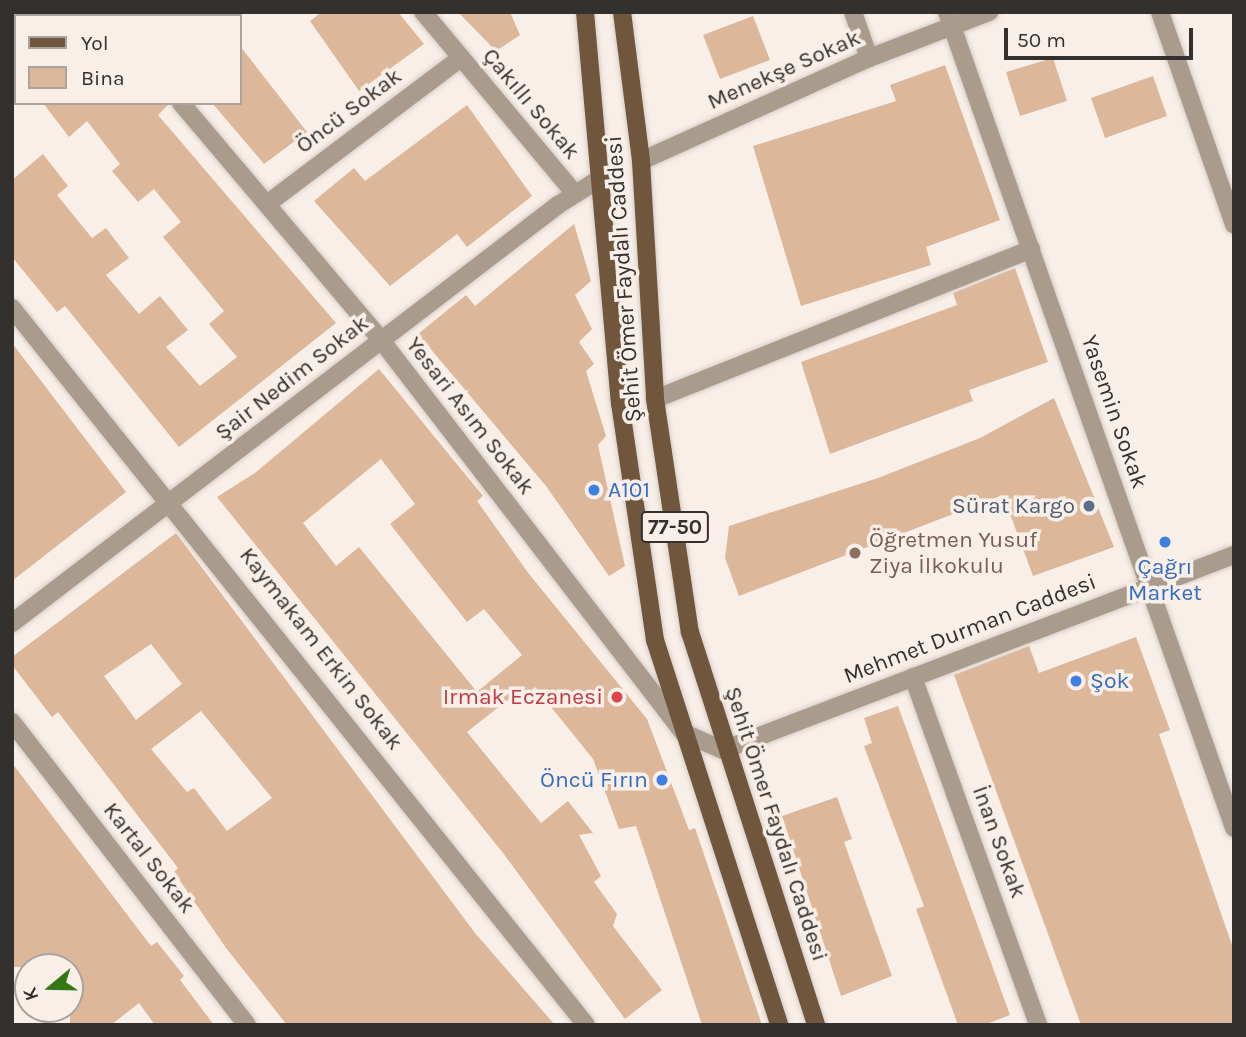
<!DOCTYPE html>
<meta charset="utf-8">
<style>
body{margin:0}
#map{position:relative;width:1246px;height:1037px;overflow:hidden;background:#f8efe8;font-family:Karla,sans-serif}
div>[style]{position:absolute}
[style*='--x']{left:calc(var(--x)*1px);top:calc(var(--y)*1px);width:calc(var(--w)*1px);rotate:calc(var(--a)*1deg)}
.building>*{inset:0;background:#dcb79a}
.roads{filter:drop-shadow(0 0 2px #d5cdc7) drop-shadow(0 0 2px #d5cdc7)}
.street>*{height:18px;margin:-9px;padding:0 9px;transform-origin:9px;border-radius:9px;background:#aa9c8d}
.primary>*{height:18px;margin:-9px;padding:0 9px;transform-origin:9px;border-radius:9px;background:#6f563d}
.dots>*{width:19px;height:19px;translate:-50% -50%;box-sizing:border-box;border:4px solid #f8efe8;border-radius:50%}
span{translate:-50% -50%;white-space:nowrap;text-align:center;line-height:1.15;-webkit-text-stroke:7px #f8efe8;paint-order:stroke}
.shield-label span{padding:2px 5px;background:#f8efe8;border:2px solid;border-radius:5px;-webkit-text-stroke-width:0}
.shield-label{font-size:21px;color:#34302e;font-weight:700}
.street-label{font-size:23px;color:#34302e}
.shop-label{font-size:23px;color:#366cbe}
.left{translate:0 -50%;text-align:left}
.right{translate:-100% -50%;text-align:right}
.service-label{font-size:23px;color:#4e5e75}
.education-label{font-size:23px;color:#785e54}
.health-label{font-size:23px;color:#be3a42}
.frame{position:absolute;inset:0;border:14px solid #34302e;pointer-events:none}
.legend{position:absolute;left:14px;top:14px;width:228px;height:91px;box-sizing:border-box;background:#f8efe8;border:2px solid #aaa39e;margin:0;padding:9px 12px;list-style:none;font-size:21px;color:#34302e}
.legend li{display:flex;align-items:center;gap:14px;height:35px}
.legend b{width:35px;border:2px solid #aaa39e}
.north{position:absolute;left:14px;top:953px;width:70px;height:70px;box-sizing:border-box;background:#f8efe8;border:2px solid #aaa39e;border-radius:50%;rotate:251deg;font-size:19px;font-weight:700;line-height:28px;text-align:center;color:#34302e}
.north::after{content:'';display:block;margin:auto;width:24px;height:32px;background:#367715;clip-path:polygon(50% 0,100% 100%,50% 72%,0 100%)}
.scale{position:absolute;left:1004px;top:28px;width:189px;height:32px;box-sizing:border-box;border:4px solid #34302e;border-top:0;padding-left:9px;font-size:21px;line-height:24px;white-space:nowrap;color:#34302e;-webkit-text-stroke:5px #f8efe8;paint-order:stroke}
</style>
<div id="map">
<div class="building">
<div style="clip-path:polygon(322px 12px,398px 12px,424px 44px,359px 91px,310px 21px)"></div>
<div style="clip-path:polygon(458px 12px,510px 12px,520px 35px,496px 51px)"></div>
<div style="clip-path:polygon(753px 16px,770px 60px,720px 79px,703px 35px)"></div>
<div style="clip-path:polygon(240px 46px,307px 132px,264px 164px,212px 103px,240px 103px)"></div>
<div style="clip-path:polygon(1053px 58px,1067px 101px,1020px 116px,1006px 72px)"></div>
<div style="clip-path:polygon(945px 65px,1000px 220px,926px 247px,931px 265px,801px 306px,753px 146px,896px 101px,890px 85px)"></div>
<div style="clip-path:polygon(1153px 76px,1167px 116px,1105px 138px,1091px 98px)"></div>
<div style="clip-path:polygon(43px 103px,170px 103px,158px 115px,336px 323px,179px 447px,65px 306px,57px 312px,12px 257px,12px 180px,43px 154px,68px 186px,57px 195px,92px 238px,106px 228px,129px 258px,106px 275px,139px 314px,160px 296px,188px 330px,166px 347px,200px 386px,237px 357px,209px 324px,224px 311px,163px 237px,181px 222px,154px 189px,138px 202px,112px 171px,120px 164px,87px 121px,69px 137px)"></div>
<div style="clip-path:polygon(467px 105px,532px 196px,467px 247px,457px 234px,390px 286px,314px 201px,354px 168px,365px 181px)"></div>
<div style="clip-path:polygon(574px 224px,591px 281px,575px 295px,592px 329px,579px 342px,594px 364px,586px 371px,606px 436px,598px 445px,625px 566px,609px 576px,546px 486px,418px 334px,466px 295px,475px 306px)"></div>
<div style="clip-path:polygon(1015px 268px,1048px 362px,969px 390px,973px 401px,830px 454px,801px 362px,957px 305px,953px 293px)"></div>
<div style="clip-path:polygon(12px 343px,126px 492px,12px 581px)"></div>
<div style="clip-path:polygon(evenodd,379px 369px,483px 496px,477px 501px,529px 574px,647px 719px,689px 830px,695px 828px,762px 1025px,702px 1025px,636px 826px,619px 829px,593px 759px,535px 687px,525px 696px,520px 690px,467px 732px,541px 823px,568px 801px,593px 833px,579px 835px,601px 876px,594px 882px,617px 914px,613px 926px,662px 990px,625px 1019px,503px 853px,217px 497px,255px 473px,379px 369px,381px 459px,415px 504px,390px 524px,467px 622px,484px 609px,522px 655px,477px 692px,359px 547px,336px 566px,303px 523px,381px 459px)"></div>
<div style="clip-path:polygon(1054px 398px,1114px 547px,1033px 576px,1003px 495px,739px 596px,725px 558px,729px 526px,878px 478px,980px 438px)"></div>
<div style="clip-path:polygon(evenodd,176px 533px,475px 933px,555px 1025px,287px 1025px,226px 948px,174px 872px,178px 868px,58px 712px,52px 717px,12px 665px,12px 657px,176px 533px,151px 644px,182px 684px,136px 720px,104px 676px,151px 644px,176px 533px,201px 711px,272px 798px,227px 831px,194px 788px,187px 792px,151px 749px,201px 711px)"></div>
<div style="clip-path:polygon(1136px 637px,1170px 730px,1159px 734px,1234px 951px,1234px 1025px,1081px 1025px,954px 675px,1029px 646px,1039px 673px)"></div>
<div style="clip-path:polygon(898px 706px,1010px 1015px,984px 1025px,958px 1025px,916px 909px,924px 906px,864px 746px,872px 743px,864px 718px)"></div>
<div style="clip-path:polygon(12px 763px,151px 946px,157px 942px,184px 976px,180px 980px,214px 1025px,155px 1025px,139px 1003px,111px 1025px,70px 1025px,70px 967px,12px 967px)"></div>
<div style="clip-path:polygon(837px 797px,852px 839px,844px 842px,892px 976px,841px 996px,782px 816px)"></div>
</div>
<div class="roads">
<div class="street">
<div style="--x:105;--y:12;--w:5;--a:53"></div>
<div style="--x:423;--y:12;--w:237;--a:50.1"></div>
<div style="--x:853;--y:12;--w:49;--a:70.8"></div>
<div style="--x:947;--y:12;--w:865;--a:70.62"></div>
<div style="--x:1160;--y:12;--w:225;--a:70.8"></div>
<div style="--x:181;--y:103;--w:310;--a:49.8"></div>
<div style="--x:381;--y:340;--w:496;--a:52.4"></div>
<div style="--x:684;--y:733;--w:43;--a:23.6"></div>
<div style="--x:723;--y:750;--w:547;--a:-20.89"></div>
<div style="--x:641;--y:161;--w:250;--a:-24.3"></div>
<div style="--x:869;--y:58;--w:129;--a:-21"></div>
<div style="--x:267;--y:204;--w:243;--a:-37"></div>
<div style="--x:12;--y:308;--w:918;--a:51.32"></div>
<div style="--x:655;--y:399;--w:405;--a:-21.7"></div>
<div style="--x:12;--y:623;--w:688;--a:-37.44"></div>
<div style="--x:558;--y:205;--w:54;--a:-32.2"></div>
<div style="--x:913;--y:677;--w:370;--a:70.2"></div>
<div style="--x:12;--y:722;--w:383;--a:52.2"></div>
</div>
<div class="primary">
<div style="--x:585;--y:12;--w:393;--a:84.9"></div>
<div style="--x:620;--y:403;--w:240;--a:81.6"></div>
<div style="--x:655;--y:640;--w:404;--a:72.1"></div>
<div style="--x:622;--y:12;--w:150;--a:82.7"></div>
<div style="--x:641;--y:161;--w:238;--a:86.6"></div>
<div style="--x:655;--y:399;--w:236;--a:81.5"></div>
<div style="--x:690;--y:632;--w:413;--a:72.2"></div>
</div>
</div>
<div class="dots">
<div style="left:594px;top:490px;background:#3f7fe0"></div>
<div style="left:1089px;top:506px;background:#5c6f8a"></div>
<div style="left:1165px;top:542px;background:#3f7fe0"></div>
<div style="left:855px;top:553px;background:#8d6e63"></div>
<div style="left:1076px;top:681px;background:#3f7fe0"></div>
<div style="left:617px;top:697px;background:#e0444e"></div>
<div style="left:662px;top:780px;background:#3f7fe0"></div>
</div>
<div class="shield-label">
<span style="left:675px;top:527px">77-50</span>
</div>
<div class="street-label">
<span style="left:784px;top:70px;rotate:-24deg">Menekşe Sokak</span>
<span style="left:531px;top:104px;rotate:50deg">Çakıllı Sokak</span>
<span style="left:349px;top:111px;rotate:-37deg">Öncü Sokak</span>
<span style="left:624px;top:279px;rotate:-94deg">Şehit Ömer Faydalı Caddesi</span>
<span style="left:292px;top:378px;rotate:-38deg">Şair Nedim Sokak</span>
<span style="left:1114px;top:412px;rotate:71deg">Yasemin Sokak</span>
<span style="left:470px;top:416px;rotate:52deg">Yesari Asım Sokak</span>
<span style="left:970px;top:629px;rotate:-21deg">Mehmet Durman Caddesi</span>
<span style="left:321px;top:649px;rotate:52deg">Kaymakam Erkin Sokak</span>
<span style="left:776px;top:824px;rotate:72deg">Şehit Ömer Faydalı Caddesi</span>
<span style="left:999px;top:842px;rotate:70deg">İnan Sokak</span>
<span style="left:149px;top:858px;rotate:52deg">Kartal Sokak</span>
</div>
<div class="shop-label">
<span class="left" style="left:608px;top:490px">A101</span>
<span style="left:1165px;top:580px">Çağrı<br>Market</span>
<span class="left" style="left:1090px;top:681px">Şok</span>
<span class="right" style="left:648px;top:780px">Öncü Fırın</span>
</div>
<div class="service-label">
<span class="right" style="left:1075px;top:506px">Sürat Kargo</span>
</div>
<div class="education-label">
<span class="left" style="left:869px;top:553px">Öğretmen Yusuf<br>Ziya İlkokulu</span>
</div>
<div class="health-label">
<span class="right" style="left:603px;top:697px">Irmak Eczanesi</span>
</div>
<div class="frame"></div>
<ul class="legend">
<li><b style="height:9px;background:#6f563d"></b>Yol</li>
<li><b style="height:19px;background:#dcb79a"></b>Bina</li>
</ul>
<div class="north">K</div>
<div class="scale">50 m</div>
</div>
